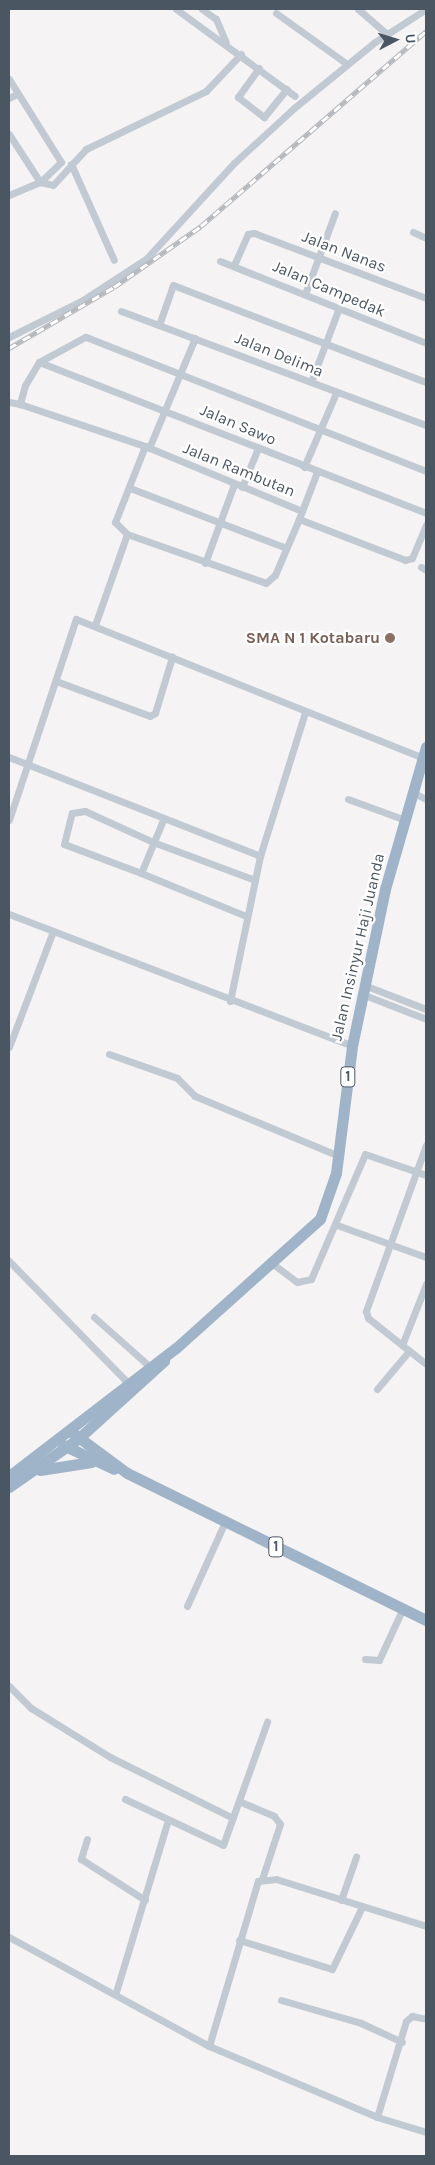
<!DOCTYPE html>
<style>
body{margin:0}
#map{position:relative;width:435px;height:2165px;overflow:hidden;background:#f5f3f3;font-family:Karla,sans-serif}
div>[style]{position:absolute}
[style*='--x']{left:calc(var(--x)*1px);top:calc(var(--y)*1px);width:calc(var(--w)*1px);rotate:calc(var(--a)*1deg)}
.minor>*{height:7px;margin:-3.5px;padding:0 3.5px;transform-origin:3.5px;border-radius:3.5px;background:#c1cad2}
.trunk>*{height:11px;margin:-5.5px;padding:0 5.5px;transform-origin:5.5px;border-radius:5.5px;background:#9fb4c9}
.rail>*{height:4.5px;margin-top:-2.25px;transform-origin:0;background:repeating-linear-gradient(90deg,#fff 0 8px,#b5b8bd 0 16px);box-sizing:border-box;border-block:1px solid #b5b8bd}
.dots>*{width:14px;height:14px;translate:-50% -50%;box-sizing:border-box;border:2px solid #fff;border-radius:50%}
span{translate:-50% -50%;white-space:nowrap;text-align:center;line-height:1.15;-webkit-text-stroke:4.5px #fff;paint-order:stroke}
.shield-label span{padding:1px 4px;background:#fff;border:1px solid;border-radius:4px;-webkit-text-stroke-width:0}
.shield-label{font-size:15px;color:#4a5661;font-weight:700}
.street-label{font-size:16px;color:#4a5661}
.education-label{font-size:16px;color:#785e54;font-weight:700}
.right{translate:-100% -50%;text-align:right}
.frame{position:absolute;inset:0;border:10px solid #4a5661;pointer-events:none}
.north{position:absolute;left:370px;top:15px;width:50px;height:50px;-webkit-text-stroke:4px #fff;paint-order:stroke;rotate:85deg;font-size:14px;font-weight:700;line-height:20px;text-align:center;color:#4a5661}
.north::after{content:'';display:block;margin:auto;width:18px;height:22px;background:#4a5661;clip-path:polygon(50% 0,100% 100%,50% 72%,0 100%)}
</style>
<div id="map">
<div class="minor">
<div style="--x:176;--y:9;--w:147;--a:36.2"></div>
<div style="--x:202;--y:9;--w:17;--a:36"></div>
<div style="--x:216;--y:19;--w:25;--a:67"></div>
<div style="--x:358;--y:9;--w:38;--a:41"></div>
<div style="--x:276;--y:13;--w:87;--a:35.7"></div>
<div style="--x:259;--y:68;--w:36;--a:126"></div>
<div style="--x:238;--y:97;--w:33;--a:38"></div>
<div style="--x:264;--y:117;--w:36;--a:-51"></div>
<div style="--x:9;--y:79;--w:98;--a:57.9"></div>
<div style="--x:61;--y:162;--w:29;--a:136"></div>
<div style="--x:40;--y:182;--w:57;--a:-122.9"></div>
<div style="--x:9;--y:98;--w:9;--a:-27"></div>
<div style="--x:71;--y:164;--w:105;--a:65.9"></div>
<div style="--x:9;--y:195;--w:34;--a:-23"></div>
<div style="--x:40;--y:182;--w:13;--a:13"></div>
<div style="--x:53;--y:185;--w:49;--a:-47.5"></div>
<div style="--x:86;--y:149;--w:133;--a:-25.8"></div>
<div style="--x:206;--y:91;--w:51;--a:-46.6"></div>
<div style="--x:413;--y:232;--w:14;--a:25"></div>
<div style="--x:220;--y:261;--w:222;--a:21.7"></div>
<div style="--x:234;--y:265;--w:34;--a:-66"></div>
<div style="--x:248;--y:234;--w:6;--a:-9"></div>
<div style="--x:254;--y:233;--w:184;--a:20.7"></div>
<div style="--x:305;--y:294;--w:86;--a:-69.7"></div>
<div style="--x:121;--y:311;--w:326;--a:20.5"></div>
<div style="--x:159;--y:325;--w:42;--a:-70.7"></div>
<div style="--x:173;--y:285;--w:271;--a:21"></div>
<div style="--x:9;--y:337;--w:83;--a:-26.6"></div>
<div style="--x:83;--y:300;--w:75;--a:-33.1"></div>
<div style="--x:146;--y:259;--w:130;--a:-47.5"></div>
<div style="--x:234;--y:163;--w:81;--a:-42.5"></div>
<div style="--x:294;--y:108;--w:104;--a:-39.2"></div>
<div style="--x:375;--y:42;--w:61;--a:-32.9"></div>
<div style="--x:39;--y:362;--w:415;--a:21.3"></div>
<div style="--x:311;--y:382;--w:77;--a:-69.4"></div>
<div style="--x:9;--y:402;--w:11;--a:10"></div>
<div style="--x:145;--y:446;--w:82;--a:111.5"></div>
<div style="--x:115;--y:522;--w:17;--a:45"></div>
<div style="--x:127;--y:534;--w:147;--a:19.4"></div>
<div style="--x:266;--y:583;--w:12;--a:-42"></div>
<div style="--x:275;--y:575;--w:61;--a:-66.8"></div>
<div style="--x:149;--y:448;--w:119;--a:-67.3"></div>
<div style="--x:304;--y:467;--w:81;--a:-66.6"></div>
<div style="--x:426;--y:471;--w:366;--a:-158.5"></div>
<div style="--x:85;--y:337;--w:52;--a:151.5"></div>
<div style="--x:39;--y:362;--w:27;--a:121"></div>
<div style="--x:25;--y:385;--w:20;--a:105"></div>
<div style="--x:20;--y:404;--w:132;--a:18.6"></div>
<div style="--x:145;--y:446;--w:170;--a:22.5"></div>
<div style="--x:302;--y:511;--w:9;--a:111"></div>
<div style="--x:299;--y:519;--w:114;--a:21.1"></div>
<div style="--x:405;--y:560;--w:7;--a:-16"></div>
<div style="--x:412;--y:558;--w:36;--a:-67"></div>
<div style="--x:242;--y:487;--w:42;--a:-67.7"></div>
<div style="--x:130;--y:488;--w:167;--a:21"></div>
<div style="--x:302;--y:511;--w:42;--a:-69"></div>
<div style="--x:205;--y:563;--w:84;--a:-69.8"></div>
<div style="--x:421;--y:567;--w:6;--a:31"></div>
<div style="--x:95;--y:625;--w:96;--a:-70.6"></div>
<div style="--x:56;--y:681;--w:100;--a:20.4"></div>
<div style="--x:150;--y:716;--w:6;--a:-31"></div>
<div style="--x:155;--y:713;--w:59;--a:-73.1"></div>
<div style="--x:9;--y:757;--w:270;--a:21.5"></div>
<div style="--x:414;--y:793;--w:13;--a:27"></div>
<div style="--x:348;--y:799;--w:61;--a:20.2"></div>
<div style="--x:9;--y:820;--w:212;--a:-71.6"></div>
<div style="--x:76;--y:619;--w:377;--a:21.8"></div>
<div style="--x:163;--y:820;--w:57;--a:112.5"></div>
<div style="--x:141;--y:873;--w:113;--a:22.3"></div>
<div style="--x:141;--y:873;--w:82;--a:-159.4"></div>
<div style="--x:64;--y:844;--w:32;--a:-76"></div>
<div style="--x:72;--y:813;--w:13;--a:-9"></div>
<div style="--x:85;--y:811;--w:75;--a:24.5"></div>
<div style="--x:153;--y:842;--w:109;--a:20.4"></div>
<div style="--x:9;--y:914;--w:368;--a:21"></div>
<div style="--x:364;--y:985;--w:66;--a:21.2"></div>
<div style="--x:362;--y:994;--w:69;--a:21.3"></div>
<div style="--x:230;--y:1001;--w:148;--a:-78.3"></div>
<div style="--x:260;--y:856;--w:151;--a:-72.6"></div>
<div style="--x:9;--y:1047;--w:124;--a:-69.2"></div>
<div style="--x:109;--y:1054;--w:72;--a:19.4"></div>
<div style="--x:177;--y:1078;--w:25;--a:45"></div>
<div style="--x:195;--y:1096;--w:156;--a:22.6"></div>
<div style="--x:426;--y:1145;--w:177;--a:109.9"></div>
<div style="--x:366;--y:1311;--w:7;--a:74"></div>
<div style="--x:368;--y:1318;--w:74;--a:38.4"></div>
<div style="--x:337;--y:1225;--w:95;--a:19.8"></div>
<div style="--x:9;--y:1261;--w:169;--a:45.7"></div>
<div style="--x:273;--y:1264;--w:30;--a:37"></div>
<div style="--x:297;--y:1282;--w:14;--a:-12"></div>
<div style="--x:311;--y:1279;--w:136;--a:-66.6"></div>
<div style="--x:365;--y:1154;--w:65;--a:19"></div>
<div style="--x:94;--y:1317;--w:74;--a:41.7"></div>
<div style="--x:402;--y:1345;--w:66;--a:-68.5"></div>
<div style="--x:377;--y:1389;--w:50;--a:-49.9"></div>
<div style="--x:187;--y:1606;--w:92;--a:-65.7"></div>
<div style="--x:365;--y:1659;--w:14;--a:4"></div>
<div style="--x:379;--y:1660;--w:57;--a:-65.2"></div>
<div style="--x:9;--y:1686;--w:31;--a:45"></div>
<div style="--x:31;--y:1708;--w:93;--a:31.8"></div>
<div style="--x:110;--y:1757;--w:137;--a:26.4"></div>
<div style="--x:125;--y:1799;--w:108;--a:25.1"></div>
<div style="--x:223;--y:1845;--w:131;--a:-70.3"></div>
<div style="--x:241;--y:1802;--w:36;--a:23"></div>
<div style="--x:274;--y:1816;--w:10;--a:53"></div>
<div style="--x:280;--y:1824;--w:58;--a:108.1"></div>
<div style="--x:87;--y:1839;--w:21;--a:107"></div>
<div style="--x:81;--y:1859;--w:76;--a:32.6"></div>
<div style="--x:341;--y:1900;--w:46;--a:-70.8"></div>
<div style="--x:9;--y:1937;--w:228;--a:28.6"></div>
<div style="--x:209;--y:2046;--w:182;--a:22.9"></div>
<div style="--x:377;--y:2117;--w:51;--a:17"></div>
<div style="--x:239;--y:1940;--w:97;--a:17.3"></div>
<div style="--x:332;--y:1969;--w:69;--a:-64.2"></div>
<div style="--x:116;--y:1992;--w:180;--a:-73.2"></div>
<div style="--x:281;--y:2000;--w:83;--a:16"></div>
<div style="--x:361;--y:2023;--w:45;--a:24.9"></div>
<div style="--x:209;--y:2046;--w:172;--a:-73.5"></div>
<div style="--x:258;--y:1881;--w:18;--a:-6"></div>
<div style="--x:276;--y:1879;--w:157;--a:17.4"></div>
<div style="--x:377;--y:2117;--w:100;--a:-73.2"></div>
<div style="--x:406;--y:2021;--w:8;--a:-40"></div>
<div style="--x:412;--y:2016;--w:14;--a:12"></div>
</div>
<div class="trunk">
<div style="--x:70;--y:1431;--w:71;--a:36.4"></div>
<div style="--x:127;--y:1473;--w:333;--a:26.2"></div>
<div style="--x:63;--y:1445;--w:56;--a:25.2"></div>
<div style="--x:40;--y:1470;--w:52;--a:-8.9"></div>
<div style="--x:9;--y:1476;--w:210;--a:-37.5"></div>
<div style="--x:176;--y:1348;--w:193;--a:-41.9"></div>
<div style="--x:320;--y:1219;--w:49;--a:-70.8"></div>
<div style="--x:336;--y:1173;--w:128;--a:-82.8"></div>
<div style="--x:352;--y:1046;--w:160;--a:-78.1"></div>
<div style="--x:385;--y:889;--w:148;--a:-73.9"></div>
<div style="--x:9;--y:1487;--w:85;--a:-35"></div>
<div style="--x:79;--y:1438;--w:115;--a:-42.2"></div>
</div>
<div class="rail">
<div style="--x:9;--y:348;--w:121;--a:-30.2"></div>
<div style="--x:114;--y:287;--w:106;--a:-35"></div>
<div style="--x:201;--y:226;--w:298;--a:-40.9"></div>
</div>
<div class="dots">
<div style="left:390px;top:638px;background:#8d6e63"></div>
</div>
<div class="shield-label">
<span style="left:348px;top:1077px">1</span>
<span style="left:276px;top:1547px">1</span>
</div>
<div class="street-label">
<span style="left:344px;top:252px;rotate:21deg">Jalan Nanas</span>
<span style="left:329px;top:289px;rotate:23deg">Jalan Campedak</span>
<span style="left:279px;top:355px;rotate:22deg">Jalan Delima</span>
<span style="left:238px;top:425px;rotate:23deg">Jalan Sawo</span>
<span style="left:239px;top:470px;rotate:22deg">Jalan Rambutan</span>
<span style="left:358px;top:947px;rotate:-77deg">Jalan Insinyur Haji Juanda</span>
</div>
<div class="education-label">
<span class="right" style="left:380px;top:638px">SMA N 1 Kotabaru</span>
</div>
<div class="frame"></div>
<div class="north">U</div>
</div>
